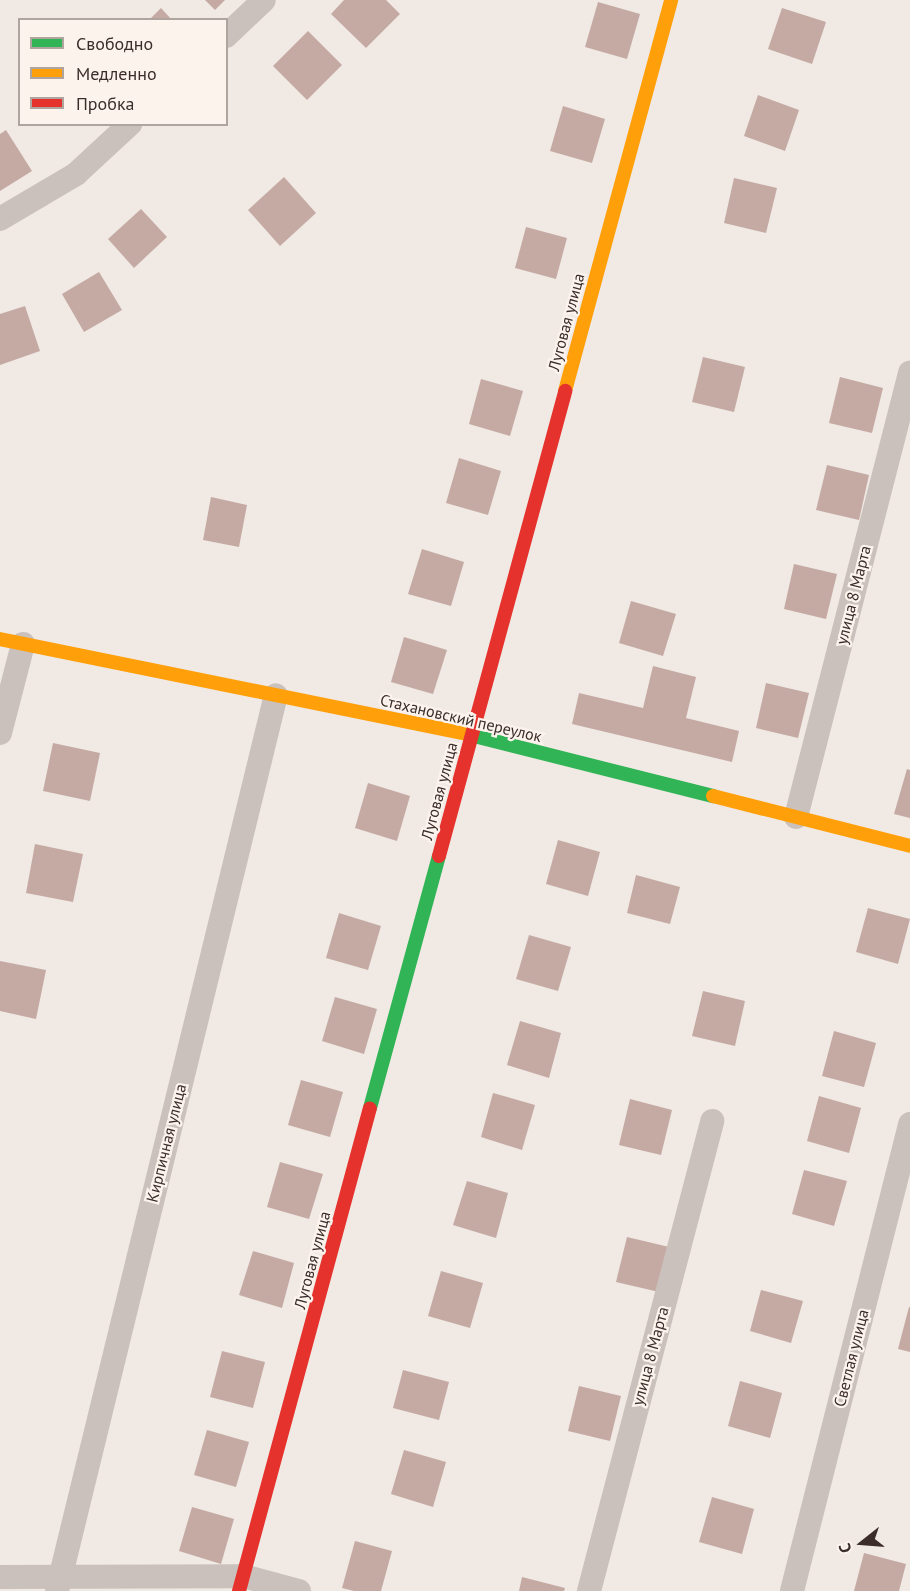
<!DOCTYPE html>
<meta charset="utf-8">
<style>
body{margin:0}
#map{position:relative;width:910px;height:1591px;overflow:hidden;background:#f0e9e4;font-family:"PT Sans",sans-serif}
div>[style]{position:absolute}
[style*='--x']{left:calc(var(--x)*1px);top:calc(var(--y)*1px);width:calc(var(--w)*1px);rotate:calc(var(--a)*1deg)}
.building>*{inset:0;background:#c5aaa4}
.street>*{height:24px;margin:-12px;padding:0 12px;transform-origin:12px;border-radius:12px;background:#cac1bc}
.fast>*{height:14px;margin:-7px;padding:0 7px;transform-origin:7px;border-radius:7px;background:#30b455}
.slow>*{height:14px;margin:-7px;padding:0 7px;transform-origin:7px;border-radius:7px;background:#ff9f0a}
.jam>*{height:14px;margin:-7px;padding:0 7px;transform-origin:7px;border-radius:7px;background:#e5322d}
span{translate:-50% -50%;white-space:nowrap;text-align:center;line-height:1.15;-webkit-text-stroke:4.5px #fcf3ec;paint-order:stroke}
.street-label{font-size:16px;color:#3b2d2a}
.legend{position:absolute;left:18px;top:18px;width:210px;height:108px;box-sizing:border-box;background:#fcf3ec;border:2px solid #afa49e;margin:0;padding:8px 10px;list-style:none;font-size:18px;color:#3b2d2a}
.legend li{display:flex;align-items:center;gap:12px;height:30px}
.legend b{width:30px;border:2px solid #afa49e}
.north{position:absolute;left:832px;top:1513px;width:60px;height:60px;-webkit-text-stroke:4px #fcf3ec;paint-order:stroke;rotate:253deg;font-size:16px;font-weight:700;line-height:24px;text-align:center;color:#3b2d2a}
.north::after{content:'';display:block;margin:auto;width:21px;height:27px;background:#3b2d2a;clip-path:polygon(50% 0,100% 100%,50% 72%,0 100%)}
</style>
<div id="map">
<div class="building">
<div style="clip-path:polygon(205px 0,225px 0,215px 10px)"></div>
<div style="clip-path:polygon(344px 0,386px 0,400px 14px,366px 48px,331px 14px)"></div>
<div style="clip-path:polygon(598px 2px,640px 14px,627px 59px,585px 47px)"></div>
<div style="clip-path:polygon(161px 8px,172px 20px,149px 20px)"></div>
<div style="clip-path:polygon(782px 8px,826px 22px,812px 64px,768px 49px)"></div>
<div style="clip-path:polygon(308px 31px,342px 65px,307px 100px,273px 66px)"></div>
<div style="clip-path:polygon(758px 95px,799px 110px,785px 151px,744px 136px)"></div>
<div style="clip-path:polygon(563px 106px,605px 119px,592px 163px,550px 151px)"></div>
<div style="clip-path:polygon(6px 130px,32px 171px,0 191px,0 134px)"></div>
<div style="clip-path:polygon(284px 177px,316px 213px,280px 246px,248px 210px)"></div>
<div style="clip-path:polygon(734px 178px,777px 188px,766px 233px,724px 223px)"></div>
<div style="clip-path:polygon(141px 209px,167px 237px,134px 268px,108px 239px)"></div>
<div style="clip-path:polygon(526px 227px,567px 238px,556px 279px,515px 268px)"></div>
<div style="clip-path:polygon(99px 272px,122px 310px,84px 332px,62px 294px)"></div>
<div style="clip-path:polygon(25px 306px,40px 351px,0 365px,0 314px)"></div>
<div style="clip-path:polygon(703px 357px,745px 367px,734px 412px,692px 402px)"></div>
<div style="clip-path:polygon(840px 377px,883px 388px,872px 433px,829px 423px)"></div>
<div style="clip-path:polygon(481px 379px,523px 391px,510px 436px,469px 424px)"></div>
<div style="clip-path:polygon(459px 458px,501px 471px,488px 515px,446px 503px)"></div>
<div style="clip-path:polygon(827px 465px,869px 475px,859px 520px,816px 510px)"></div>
<div style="clip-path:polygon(211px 497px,247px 505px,239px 547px,203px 540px)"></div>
<div style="clip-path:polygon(422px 549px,464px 562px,451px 606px,408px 594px)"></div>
<div style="clip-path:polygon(794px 564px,837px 574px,826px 619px,784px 609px)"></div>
<div style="clip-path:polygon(631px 601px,676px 614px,663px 656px,619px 643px)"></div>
<div style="clip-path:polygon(404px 637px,447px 650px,433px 694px,391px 682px)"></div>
<div style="clip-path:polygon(653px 666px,696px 677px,686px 718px,739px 731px,732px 762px,572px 724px,579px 693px,643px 708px)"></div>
<div style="clip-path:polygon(766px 683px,809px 693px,798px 738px,756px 728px)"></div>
<div style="clip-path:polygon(53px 743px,100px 753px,90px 801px,43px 791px)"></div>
<div style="clip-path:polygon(907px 769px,910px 770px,910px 818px,894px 814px)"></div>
<div style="clip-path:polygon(368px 783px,410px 796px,397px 841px,355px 828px)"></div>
<div style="clip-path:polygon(558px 840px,600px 852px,588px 896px,546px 884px)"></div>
<div style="clip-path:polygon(35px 844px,83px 854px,73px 902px,26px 893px)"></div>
<div style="clip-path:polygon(636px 875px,680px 887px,670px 924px,627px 913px)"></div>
<div style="clip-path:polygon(868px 908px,910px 919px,898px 964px,856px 952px)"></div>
<div style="clip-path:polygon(339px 913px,381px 926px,368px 970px,326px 958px)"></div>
<div style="clip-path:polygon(529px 935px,571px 947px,558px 991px,516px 979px)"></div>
<div style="clip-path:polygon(0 961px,46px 970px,36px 1019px,0 1011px)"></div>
<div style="clip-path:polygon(703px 991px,745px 1001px,735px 1046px,692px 1036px)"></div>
<div style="clip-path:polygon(335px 997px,377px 1009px,364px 1054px,322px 1041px)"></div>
<div style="clip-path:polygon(520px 1021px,561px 1033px,549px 1078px,507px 1065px)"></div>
<div style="clip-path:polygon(834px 1031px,876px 1043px,864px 1087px,822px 1076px)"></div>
<div style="clip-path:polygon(301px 1080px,343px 1092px,330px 1137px,288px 1125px)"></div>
<div style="clip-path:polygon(493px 1093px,535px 1105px,522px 1150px,481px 1137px)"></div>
<div style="clip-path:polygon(819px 1096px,861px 1108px,849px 1153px,807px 1141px)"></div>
<div style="clip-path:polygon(630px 1099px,672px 1110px,661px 1155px,619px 1145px)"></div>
<div style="clip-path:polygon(280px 1162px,323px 1174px,309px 1219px,267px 1207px)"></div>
<div style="clip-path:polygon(804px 1170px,847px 1181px,834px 1226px,792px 1214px)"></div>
<div style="clip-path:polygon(467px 1181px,508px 1193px,496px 1238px,453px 1225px)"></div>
<div style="clip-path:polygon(627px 1237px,669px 1247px,659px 1292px,616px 1282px)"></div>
<div style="clip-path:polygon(253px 1251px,294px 1263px,282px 1308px,239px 1295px)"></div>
<div style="clip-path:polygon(441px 1271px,483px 1283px,470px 1328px,428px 1316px)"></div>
<div style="clip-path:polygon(761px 1290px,803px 1301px,791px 1343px,750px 1331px)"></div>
<div style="clip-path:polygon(909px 1307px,910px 1307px,910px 1352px,898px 1349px)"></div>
<div style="clip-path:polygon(222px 1351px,265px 1362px,253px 1408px,210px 1397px)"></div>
<div style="clip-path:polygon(403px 1370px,449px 1382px,439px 1420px,393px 1408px)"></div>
<div style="clip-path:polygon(740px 1381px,782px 1393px,770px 1438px,728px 1426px)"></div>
<div style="clip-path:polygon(579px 1386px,621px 1396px,610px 1441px,568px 1431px)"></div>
<div style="clip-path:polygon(207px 1430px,249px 1442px,236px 1487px,194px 1475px)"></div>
<div style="clip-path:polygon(404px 1450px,446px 1462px,433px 1507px,391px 1494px)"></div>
<div style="clip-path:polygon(712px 1497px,754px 1509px,742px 1554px,699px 1542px)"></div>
<div style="clip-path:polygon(192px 1507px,234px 1519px,221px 1564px,179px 1551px)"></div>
<div style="clip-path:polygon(355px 1541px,392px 1551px,381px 1591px,354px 1591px,342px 1588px)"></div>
<div style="clip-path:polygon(864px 1553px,906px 1564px,899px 1591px,854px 1591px)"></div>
<div style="clip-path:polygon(522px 1577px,565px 1588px,564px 1591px,519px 1591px)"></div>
</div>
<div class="street">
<div style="--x:226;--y:36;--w:52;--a:-43.5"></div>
<div style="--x:0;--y:219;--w:88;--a:-30.6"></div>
<div style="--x:76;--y:174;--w:74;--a:-42.8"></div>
<div style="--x:0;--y:733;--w:92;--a:-75.5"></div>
<div style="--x:796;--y:817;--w:459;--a:-75.6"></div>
<div style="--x:0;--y:1577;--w:243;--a:-0.2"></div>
<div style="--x:243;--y:1576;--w:58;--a:15"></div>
<div style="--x:57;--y:1591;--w:922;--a:-76.27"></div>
<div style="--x:589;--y:1591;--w:486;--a:-75.3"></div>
<div style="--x:792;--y:1591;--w:482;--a:-75.8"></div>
</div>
<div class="fast">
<div style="--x:470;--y:735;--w:251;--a:14.1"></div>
<div style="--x:370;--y:1108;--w:261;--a:-74.7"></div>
</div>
<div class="slow">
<div style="--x:565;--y:391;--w:405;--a:-74.8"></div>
<div style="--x:0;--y:639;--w:480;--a:11.5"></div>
<div style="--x:713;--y:796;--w:203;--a:14.2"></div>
</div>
<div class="jam">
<div style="--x:439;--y:856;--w:482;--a:-74.8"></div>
<div style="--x:239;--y:1591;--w:500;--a:-74.83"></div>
</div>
<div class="street-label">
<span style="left:566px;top:322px;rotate:-75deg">Луговая улица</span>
<span style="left:853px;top:595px;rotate:-76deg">улица 8 Марта</span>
<span style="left:461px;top:718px;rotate:13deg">Стахановский переулок</span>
<span style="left:439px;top:791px;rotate:-75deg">Луговая улица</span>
<span style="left:166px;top:1143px;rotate:-76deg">Кирпичная улица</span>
<span style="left:312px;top:1260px;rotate:-75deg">Луговая улица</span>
<span style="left:650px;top:1356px;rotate:-75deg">улица 8 Марта</span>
<span style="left:851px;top:1358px;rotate:-76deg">Светлая улица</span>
</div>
<ul class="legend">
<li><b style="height:8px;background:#30b455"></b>Свободно</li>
<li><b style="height:8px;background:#ff9f0a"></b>Медленно</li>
<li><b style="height:8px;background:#e5322d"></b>Пробка</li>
</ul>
<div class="north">С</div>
</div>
